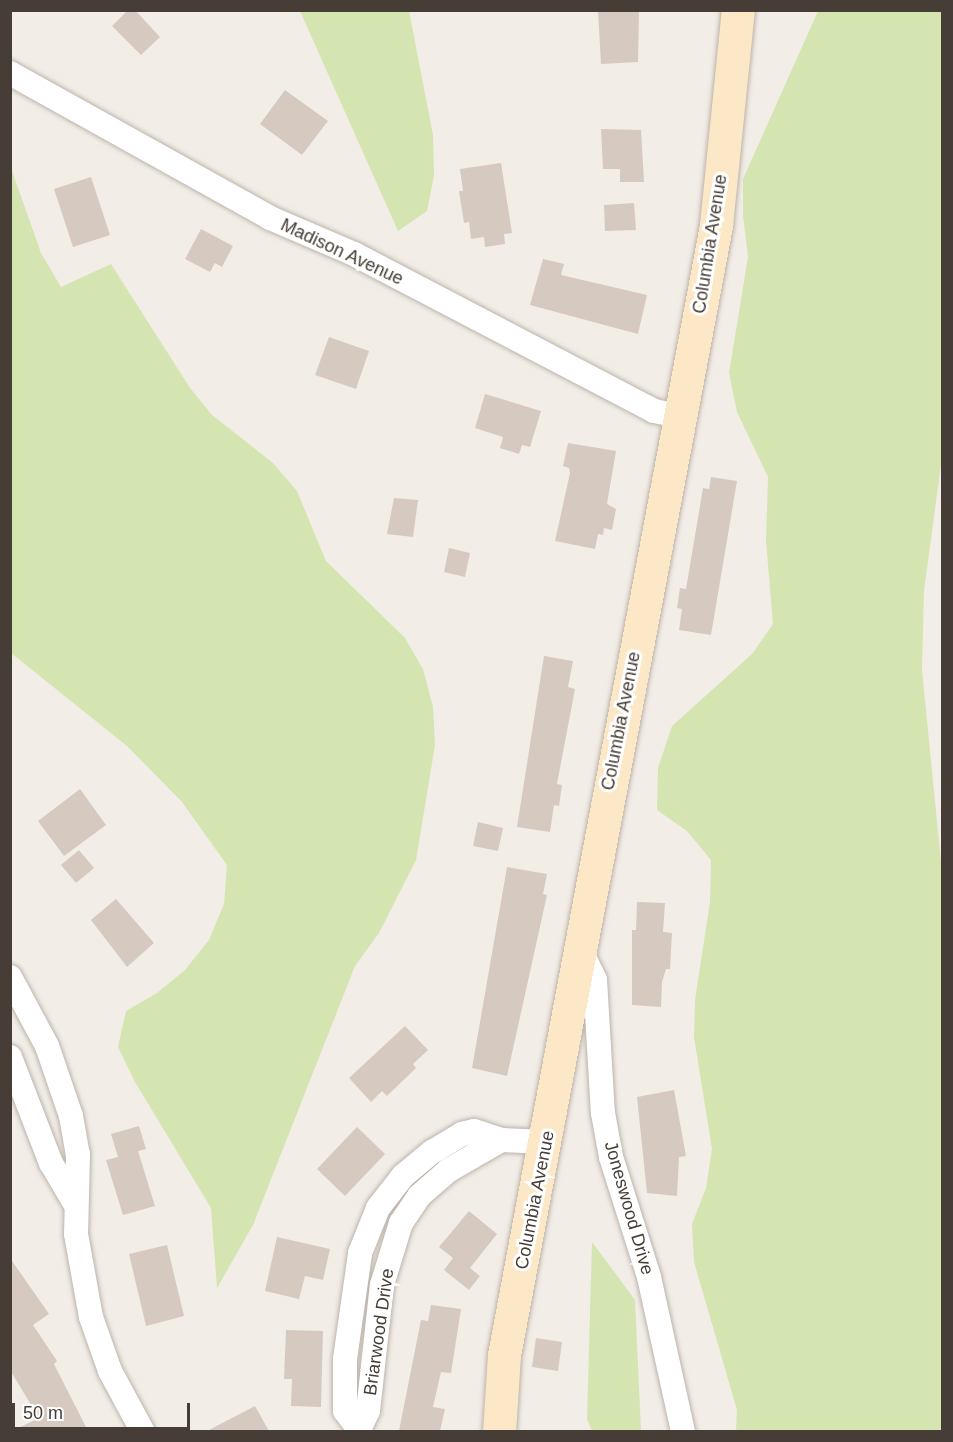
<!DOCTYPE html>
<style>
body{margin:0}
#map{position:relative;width:953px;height:1442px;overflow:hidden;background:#f2ede7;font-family:Helvetica,sans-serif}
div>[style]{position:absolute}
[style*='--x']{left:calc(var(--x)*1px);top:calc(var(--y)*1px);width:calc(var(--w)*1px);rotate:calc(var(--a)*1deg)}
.green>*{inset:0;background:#d5e5b1}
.building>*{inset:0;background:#d6cac0}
.roads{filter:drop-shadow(0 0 2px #bdb4aa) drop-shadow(0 0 2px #bdb4aa)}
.street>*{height:24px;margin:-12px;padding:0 12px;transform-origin:12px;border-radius:12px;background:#fff}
.secondary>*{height:33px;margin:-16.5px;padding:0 16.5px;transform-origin:16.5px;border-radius:16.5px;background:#fce8c7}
span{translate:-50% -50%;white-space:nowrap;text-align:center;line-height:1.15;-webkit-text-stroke:6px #fff;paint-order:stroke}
.street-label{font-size:18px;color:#453d36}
.frame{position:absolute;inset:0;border:12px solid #453d36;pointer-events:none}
.scale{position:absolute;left:12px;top:1403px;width:178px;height:27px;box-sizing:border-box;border:3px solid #453d36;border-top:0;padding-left:8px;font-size:18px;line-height:21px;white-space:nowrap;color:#453d36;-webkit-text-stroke:4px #fff;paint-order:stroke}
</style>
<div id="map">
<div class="green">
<div style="clip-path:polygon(300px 11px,409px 11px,433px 135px,434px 175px,427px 211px,398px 231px)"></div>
<div style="clip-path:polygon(818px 11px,942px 11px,942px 457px,924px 591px,922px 670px,942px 872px,942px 1431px,736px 1431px,737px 1410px,694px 1262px,692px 1224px,706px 1188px,712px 1149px,694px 1037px,695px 1000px,710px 902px,711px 860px,687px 831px,657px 810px,658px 768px,672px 726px,752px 654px,773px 624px,766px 541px,768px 477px,737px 412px,729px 373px,748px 257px,743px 216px,743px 179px)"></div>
<div style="clip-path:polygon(11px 168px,41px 253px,61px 287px,111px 264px,190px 388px,212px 415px,273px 463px,297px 491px,326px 561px,405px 638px,423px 669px,433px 707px,435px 745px,416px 860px,379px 933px,355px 966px,253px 1225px,217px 1288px,211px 1208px,135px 1082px,118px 1047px,126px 1011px,157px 993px,185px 970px,209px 940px,224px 904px,227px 865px,182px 802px,127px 746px,11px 653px)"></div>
<div style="clip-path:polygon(592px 1242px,635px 1300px,641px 1431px,592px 1431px,587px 1419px)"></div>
</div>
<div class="building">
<div style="clip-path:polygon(128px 10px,135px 10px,160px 37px,141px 55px,112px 26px)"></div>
<div style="clip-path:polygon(598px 10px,639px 10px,638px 62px,601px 64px)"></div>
<div style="clip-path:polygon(285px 90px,328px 121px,302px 155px,260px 124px)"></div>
<div style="clip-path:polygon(601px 129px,641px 130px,644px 182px,620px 182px,620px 169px,603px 169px)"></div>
<div style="clip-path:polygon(501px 163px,512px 233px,504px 234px,505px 244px,485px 247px,484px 237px,471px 239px,469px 222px,464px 223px,459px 191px,463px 191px,460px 169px)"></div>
<div style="clip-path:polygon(91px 177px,110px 235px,73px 247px,54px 189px)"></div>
<div style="clip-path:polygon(634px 203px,636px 230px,605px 231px,604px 205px)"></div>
<div style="clip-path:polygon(201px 229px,233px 246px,222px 267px,215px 263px,210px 272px,185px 259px)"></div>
<div style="clip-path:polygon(543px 259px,564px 264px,561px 275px,647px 295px,638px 334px,530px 305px)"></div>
<div style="clip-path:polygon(329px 337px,369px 351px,356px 389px,315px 375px)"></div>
<div style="clip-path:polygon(485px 394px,541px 411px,530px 447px,522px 445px,519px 454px,500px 448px,503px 437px,475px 428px)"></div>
<div style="clip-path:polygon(568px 443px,616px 451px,607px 504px,616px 509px,612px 530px,604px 528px,603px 535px,598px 534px,595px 549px,555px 541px,570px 473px,569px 468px,563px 466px)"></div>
<div style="clip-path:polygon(711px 477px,737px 481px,711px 635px,679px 630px,682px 609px,677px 608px,680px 588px,686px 589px,703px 488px,709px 489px)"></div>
<div style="clip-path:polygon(394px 498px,418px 500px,413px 537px,387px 534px)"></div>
<div style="clip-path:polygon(449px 548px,470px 553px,465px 577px,444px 572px)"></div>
<div style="clip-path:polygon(544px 656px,573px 661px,568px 687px,575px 689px,557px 784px,562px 785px,559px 806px,554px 805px,550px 832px,517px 827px)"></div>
<div style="clip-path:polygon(80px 789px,106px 825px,64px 856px,38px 821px)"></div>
<div style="clip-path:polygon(478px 822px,503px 828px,498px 851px,473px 846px)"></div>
<div style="clip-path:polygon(79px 850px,94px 868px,76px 883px,61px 865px)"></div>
<div style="clip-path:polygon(507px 867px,547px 874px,543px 894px,547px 895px,507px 1076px,472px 1068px)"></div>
<div style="clip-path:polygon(116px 899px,154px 943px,127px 967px,91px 920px)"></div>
<div style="clip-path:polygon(637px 902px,665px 903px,663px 932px,672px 933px,670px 969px,666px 969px,662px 982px,661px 1007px,632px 1005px,632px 930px,636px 930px)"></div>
<div style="clip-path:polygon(405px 1026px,428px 1050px,413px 1064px,416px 1068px,387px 1096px,382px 1091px,371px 1102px,349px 1078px)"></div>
<div style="clip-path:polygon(674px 1090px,686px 1156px,679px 1157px,677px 1196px,647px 1193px,637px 1097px)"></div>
<div style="clip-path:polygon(139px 1126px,146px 1149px,138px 1151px,155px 1206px,123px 1215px,106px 1160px,118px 1157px,111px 1134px)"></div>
<div style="clip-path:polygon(357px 1127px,385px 1154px,345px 1196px,317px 1169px)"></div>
<div style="clip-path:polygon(469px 1211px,497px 1234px,470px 1268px,480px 1276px,469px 1290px,444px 1270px,453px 1258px,439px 1247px)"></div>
<div style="clip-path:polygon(277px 1237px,330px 1249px,323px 1280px,305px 1276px,299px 1299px,265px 1291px)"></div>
<div style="clip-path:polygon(167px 1245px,184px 1316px,146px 1326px,129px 1254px)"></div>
<div style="clip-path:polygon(10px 1258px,49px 1314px,33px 1325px,57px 1361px,54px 1364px,88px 1431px,12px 1431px,39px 1418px,10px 1370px)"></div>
<div style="clip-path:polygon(431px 1305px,461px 1309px,451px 1373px,441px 1372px,433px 1407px,445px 1409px,440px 1431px,399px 1431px,421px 1320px,428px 1321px)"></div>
<div style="clip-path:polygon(286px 1330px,323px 1331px,321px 1407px,291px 1406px,292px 1379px,284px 1379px)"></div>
<div style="clip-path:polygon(536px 1338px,562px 1342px,558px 1371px,532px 1367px)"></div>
<div style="clip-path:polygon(255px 1406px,269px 1431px,207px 1431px)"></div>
</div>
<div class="roads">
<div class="street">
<div style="--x:10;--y:73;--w:298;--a:29.1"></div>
<div style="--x:270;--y:218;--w:91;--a:23.2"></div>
<div style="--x:354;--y:254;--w:339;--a:27.6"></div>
<div style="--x:654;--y:411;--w:26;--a:11"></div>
<div style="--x:580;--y:949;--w:34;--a:64"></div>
<div style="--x:595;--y:980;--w:133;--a:86.6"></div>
<div style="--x:603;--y:1113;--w:45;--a:79.7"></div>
<div style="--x:611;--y:1157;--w:126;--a:72.4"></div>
<div style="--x:649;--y:1277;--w:159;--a:77.6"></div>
<div style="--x:10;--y:977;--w:78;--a:61.8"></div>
<div style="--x:47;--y:1046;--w:74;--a:71.1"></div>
<div style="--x:71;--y:1116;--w:39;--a:80"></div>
<div style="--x:78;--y:1154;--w:80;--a:91.4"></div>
<div style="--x:76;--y:1234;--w:84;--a:79.8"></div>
<div style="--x:91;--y:1317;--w:57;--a:70.6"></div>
<div style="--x:110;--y:1371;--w:69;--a:61.6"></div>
<div style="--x:10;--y:1057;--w:114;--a:68.9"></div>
<div style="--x:51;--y:1163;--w:45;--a:59.5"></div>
<div style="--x:358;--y:1428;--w:21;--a:-127"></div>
<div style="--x:345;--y:1411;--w:52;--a:-90"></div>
<div style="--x:345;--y:1359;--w:107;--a:-81.9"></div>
<div style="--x:360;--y:1253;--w:48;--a:-68.2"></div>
<div style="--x:378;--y:1208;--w:41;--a:-52"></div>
<div style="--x:403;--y:1176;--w:38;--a:-40"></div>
<div style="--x:432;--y:1152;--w:35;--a:-31"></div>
<div style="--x:462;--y:1134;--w:12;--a:-14"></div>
<div style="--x:474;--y:1131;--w:28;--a:18"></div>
<div style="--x:501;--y:1140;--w:45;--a:2.5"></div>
<div style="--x:358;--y:1432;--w:23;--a:-65"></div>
<div style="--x:368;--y:1411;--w:127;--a:-83.7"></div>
<div style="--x:382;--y:1285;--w:65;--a:-73"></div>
<div style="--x:401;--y:1223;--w:32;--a:-56"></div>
<div style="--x:419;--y:1196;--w:40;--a:-41"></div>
<div style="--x:449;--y:1170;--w:60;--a:-30"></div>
</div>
<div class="secondary">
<div style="--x:499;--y:1432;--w:77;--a:-86.3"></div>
<div style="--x:504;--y:1355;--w:1150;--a:-79.37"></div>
<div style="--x:716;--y:225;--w:216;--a:-84.2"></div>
</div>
</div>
<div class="street-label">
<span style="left:710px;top:244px;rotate:-81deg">Columbia Avenue</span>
<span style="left:342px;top:252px;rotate:25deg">Madison Avenue</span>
<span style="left:621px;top:721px;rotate:-79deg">Columbia Avenue</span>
<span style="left:535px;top:1200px;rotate:-79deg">Columbia Avenue</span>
<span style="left:629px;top:1208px;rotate:74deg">Joneswood Drive</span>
<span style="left:379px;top:1332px;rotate:-82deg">Briarwood Drive</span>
</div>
<div class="frame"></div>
<div class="scale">50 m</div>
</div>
